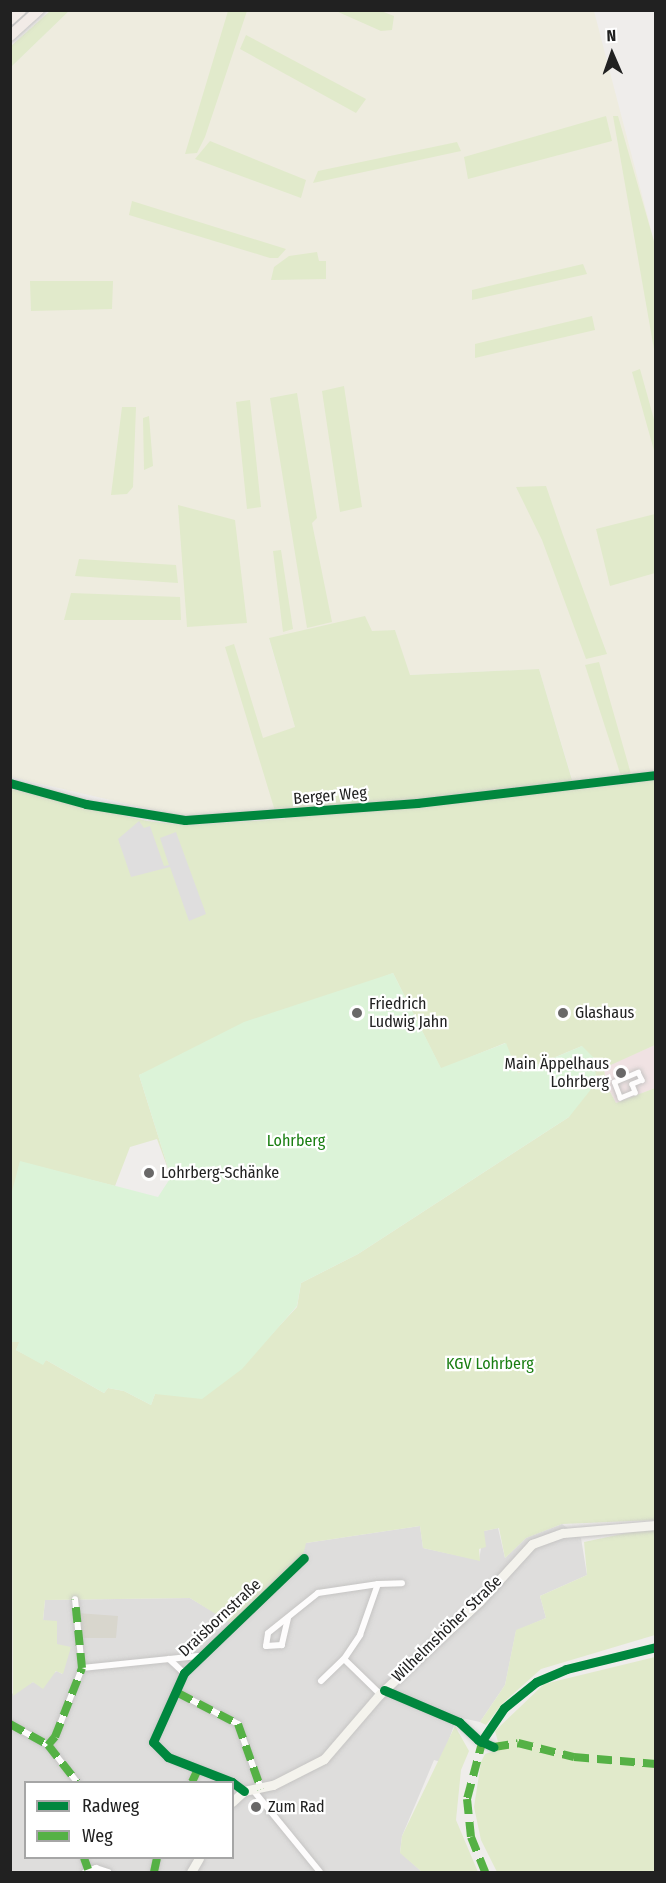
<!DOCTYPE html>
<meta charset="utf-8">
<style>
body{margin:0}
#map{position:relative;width:666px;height:1883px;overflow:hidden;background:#efedeb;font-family:"Fira Sans Condensed",sans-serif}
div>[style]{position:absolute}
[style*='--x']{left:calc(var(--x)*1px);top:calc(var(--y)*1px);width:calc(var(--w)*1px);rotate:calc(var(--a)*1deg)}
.residential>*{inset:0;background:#dedddc}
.commercial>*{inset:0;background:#f0e2e3}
.construction>*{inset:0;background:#d8d6cd}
.farmland>*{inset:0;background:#eeecdf}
.grass>*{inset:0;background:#e1eacb}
.park>*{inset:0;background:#dcf3d8}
.parking>*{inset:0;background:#dfdede}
.roads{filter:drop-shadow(0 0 2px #c5c4c3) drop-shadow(0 0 2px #c5c4c3)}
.pedestrian>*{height:4.5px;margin:-2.25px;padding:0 2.25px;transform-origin:2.25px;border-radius:2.25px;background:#fdfcfc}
.minor>*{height:6px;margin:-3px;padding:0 3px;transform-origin:3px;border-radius:3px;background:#fdfcfc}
.secondary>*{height:9px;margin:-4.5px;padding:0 4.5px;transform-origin:4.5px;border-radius:4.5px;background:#f4f3ed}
.primary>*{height:10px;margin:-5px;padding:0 5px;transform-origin:5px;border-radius:5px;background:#f2ebe7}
.quiet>*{height:8px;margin-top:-4px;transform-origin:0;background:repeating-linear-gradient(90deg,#55b145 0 15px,transparent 0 23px)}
.cycleway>*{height:9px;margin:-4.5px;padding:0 4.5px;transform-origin:4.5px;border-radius:4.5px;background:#00873e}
.dots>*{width:16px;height:16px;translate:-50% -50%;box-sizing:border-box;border:3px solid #fff;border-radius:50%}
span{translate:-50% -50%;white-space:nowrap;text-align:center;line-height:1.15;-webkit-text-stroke:4.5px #fff;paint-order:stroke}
.street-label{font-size:16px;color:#212121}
.poi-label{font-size:16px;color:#212121}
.left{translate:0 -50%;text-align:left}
.right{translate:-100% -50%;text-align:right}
.park-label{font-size:16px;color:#197e11}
.frame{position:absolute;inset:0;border:12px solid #212121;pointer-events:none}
.legend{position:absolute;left:24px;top:1781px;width:210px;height:78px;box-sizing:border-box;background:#fff;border:2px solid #a6a6a6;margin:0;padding:8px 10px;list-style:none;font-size:18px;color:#212121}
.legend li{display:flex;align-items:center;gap:12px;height:30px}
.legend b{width:30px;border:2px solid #a6a6a6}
.north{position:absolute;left:582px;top:24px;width:60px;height:60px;-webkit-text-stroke:4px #fff;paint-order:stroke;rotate:358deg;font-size:16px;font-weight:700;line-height:24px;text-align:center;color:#212121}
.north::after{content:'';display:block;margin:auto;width:21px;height:27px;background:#212121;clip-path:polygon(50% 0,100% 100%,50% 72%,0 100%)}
</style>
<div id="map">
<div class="residential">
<div style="clip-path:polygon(evenodd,562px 1524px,581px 1538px,587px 1575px,540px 1596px,546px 1618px,516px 1631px,505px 1685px,480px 1722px,457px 1717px,441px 1762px,434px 1760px,402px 1836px,400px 1852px,422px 1872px,11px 1872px,10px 1695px,33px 1682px,39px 1685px,57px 1671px,62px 1674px,51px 1621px,43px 1621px,45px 1600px,190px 1598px,232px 1623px,306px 1543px,420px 1526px,423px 1548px,479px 1560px,484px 1531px,498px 1528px,505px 1558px,526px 1538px,562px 1524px,26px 1782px,232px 1782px,232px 1858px,26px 1858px,26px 1782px)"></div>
</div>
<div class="commercial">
<div style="clip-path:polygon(655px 1045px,655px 1088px,616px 1103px,606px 1084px,604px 1067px)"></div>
</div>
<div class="construction">
<div style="clip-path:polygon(77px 1613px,118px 1616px,116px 1638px,81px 1638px)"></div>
</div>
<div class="farmland">
<div style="clip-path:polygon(69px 11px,594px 11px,655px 245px,655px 771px,573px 782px,539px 669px,409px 675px,395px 630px,269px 639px,295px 727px,283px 810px,180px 816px,11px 777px,11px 67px)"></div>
</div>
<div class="grass">
<div style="clip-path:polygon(50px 11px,69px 11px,11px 67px,11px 46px)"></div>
<div style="clip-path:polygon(228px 11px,247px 11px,205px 137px,197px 153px,185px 154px)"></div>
<div style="clip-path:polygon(336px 11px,381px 11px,394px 16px,392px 30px,381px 31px)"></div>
<div style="clip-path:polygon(246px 35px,366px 99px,356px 113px,240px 49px)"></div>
<div style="clip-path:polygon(606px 116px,612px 141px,468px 179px,464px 157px)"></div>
<div style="clip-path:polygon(613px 116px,618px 116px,655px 245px,655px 355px)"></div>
<div style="clip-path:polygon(210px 141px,306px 180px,301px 198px,195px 159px)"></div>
<div style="clip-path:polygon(457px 142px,461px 151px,313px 183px,318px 171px)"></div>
<div style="clip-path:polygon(132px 201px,286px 249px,278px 258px,270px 258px,129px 215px)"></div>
<div style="clip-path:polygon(317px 252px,319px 261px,326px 261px,326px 279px,271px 280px,274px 267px,289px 256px)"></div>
<div style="clip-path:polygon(583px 264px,587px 274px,472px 300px,472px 290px)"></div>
<div style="clip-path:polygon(30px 281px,113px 281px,112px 309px,31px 311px)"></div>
<div style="clip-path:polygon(592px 316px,595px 330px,475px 358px,475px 344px)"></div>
<div style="clip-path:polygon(640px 369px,655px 423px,655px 454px,632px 372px)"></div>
<div style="clip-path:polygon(344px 386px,362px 507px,340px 512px,322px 391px)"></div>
<div style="clip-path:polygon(297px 393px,317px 518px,312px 523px,332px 622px,307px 628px,270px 398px)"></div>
<div style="clip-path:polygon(250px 400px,261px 507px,247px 509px,236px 402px)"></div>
<div style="clip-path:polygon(122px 407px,136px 407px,133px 487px,127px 494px,111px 495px)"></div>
<div style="clip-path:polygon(149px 416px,153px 466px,144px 470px,143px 418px)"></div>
<div style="clip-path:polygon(546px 486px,563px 535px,607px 654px,586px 659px,542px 540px,516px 487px)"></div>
<div style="clip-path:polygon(178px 505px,235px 520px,247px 623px,187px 627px)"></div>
<div style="clip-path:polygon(655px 514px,655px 573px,610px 586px,596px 529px)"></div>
<div style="clip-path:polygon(281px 550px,293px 629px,283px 632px,273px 551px)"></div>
<div style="clip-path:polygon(79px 559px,176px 565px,178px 583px,75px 576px)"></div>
<div style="clip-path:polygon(71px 593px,180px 597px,181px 620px,64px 620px)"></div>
<div style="clip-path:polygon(365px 616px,372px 631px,395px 630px,410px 675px,539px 669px,575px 790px,655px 780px,655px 1045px,604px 1068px,606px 1084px,616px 1103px,655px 1088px,655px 1520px,562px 1524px,526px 1538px,505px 1558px,499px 1528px,484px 1531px,486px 1547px,479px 1549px,480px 1561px,423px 1548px,420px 1526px,306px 1543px,303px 1555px,232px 1624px,190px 1598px,45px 1600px,43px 1620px,57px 1621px,57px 1644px,71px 1647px,63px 1674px,56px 1671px,43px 1689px,33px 1682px,13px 1696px,11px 1342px,20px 1342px,16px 1350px,43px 1364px,46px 1360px,104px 1393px,108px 1388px,124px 1391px,151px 1405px,155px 1394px,270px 1336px,297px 1307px,301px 1283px,358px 1254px,569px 1117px,582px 1046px,517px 1073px,505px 1043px,441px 1069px,393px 973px,139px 1075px,171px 1177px,157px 1139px,130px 1147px,115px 1186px,20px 1162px,11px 1199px,11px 789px,147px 821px,186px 825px,285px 819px,283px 811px,275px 811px,225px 647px,234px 644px,263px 738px,295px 727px,269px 638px)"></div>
<div style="clip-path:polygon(599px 662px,631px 774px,621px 776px,585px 665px)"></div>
<div style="clip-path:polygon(655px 1527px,655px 1635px,541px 1669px,503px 1703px,486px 1725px,480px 1722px,505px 1685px,516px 1630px,546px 1618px,540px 1596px,587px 1575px,584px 1542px)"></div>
<div style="clip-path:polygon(655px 1657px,655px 1872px,497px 1872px,481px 1840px,474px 1807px,481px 1762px,485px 1754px,500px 1749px,495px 1731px,544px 1684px)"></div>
<div style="clip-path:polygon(455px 1726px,469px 1751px,461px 1770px,456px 1820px,478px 1872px,422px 1872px,400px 1853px,402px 1836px)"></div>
</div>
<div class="park">
<div style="clip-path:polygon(393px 973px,441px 1068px,506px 1043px,518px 1073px,582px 1046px,595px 1059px,596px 1083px,569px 1117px,358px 1254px,301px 1283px,297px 1306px,242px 1369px,202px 1399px,155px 1394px,151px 1405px,124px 1391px,108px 1388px,104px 1393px,46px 1360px,43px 1365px,16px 1350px,19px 1342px,10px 1342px,10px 1199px,20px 1161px,158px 1197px,171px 1177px,139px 1075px,244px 1022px)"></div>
</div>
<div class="parking">
<div style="clip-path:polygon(139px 821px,144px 828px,150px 826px,164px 866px,169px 865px,160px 838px,176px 832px,206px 914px,189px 921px,170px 867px,131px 877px,118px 839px)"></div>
</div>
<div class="roads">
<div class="pedestrian">
<div style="--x:638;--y:1072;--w:9;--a:63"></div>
<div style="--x:642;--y:1080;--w:11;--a:158"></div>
<div style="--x:632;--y:1084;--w:9;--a:69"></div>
<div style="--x:635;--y:1092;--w:16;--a:158"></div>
<div style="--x:620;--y:1098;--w:17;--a:-111"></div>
<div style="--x:614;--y:1082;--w:26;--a:-23"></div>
</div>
<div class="minor">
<div style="--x:10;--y:783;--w:79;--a:15.4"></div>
<div style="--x:86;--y:804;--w:100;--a:9.2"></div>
<div style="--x:185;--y:820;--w:233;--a:-4.2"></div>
<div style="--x:417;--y:803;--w:241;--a:-6.7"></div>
<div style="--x:288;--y:1618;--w:28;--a:103"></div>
<div style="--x:282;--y:1645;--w:16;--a:176"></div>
<div style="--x:266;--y:1646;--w:13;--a:-81"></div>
<div style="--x:268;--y:1633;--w:64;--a:-38.7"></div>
<div style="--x:318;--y:1593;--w:61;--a:-8.5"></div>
<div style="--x:169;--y:1659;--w:21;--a:43"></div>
<div style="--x:82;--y:1668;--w:117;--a:-5.9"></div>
<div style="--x:321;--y:1681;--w:32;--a:-44"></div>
<div style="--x:384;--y:1690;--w:82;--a:23.1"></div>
<div style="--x:459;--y:1722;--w:26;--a:43"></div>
<div style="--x:478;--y:1740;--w:17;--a:24"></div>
<div style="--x:178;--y:1693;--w:68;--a:27.3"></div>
<div style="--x:238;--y:1724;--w:69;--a:70.5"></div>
<div style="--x:380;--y:1694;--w:50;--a:-135.8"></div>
<div style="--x:344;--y:1659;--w:29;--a:-56"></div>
<div style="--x:360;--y:1635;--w:54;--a:-70.6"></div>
<div style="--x:378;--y:1584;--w:24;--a:-2"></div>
<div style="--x:10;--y:1724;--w:43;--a:28.9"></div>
<div style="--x:48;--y:1745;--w:47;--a:51.9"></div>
<div style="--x:48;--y:1745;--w:11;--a:-49"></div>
<div style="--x:55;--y:1737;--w:74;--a:-68.6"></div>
<div style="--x:82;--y:1668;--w:69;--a:-95.8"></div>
<div style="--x:192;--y:1782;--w:14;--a:-65"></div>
<div style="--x:253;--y:1790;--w:106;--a:50.7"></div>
<div style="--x:244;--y:1791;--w:15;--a:-143"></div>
<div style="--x:232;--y:1782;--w:69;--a:-158.7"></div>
<div style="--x:168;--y:1757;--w:21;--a:-135"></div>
<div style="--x:153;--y:1742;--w:76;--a:-65.8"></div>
<div style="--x:184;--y:1673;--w:166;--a:-43.8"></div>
<div style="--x:84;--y:1858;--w:12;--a:70"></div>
<div style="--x:85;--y:1872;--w:12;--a:-20"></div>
<div style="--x:96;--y:1868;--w:13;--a:18"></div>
<div style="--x:154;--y:1872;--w:14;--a:-78"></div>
</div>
<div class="secondary">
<div style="--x:232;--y:1802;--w:16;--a:-43"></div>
<div style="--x:244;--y:1791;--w:30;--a:-12"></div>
<div style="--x:273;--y:1785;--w:57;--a:-27"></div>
<div style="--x:324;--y:1759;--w:86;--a:-49.3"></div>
<div style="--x:380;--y:1694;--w:135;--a:-42.9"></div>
<div style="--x:479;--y:1602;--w:79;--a:-47.6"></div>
<div style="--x:532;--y:1544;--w:33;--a:-20"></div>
<div style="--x:563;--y:1533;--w:93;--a:-4.9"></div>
<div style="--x:191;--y:1872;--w:16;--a:-60"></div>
</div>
<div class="primary">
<div style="--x:10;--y:20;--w:15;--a:-42"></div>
<div style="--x:10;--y:36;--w:39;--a:-42"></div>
</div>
</div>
<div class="quiet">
<div style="--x:178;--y:1693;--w:68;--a:27.3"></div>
<div style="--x:238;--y:1724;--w:69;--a:70.5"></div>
<div style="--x:10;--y:1724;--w:43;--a:28.9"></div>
<div style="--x:48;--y:1745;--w:47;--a:51.9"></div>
<div style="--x:483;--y:1739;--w:62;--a:104.9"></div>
<div style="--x:467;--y:1799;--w:38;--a:84"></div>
<div style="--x:471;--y:1837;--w:38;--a:68"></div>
<div style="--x:48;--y:1745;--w:11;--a:-49"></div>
<div style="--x:55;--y:1737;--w:74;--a:-68.6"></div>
<div style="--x:82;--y:1668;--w:69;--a:-95.8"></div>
<div style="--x:494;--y:1747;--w:24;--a:-9"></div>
<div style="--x:518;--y:1743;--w:58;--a:14"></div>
<div style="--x:574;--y:1757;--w:82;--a:4.9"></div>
<div style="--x:192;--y:1782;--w:14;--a:-65"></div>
<div style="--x:84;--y:1858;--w:12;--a:70"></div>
<div style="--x:154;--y:1872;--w:14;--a:-78"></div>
</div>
<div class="cycleway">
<div style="--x:10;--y:783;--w:79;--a:15.4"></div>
<div style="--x:86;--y:804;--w:100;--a:9.2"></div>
<div style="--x:185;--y:820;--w:233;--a:-4.2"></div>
<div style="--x:417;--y:803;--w:241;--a:-6.7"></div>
<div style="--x:384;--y:1690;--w:82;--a:23.1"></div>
<div style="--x:459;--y:1722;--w:26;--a:43"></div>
<div style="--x:478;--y:1740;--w:17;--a:24"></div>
<div style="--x:481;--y:1742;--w:41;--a:-55.9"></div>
<div style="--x:504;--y:1708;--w:41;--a:-39.1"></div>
<div style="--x:536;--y:1682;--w:33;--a:-23"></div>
<div style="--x:566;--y:1669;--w:93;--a:-13.7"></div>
<div style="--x:244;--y:1791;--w:15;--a:-143"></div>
<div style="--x:232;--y:1782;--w:69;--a:-158.7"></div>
<div style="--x:168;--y:1757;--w:21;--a:-135"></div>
<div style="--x:153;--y:1742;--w:76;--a:-65.8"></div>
<div style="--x:184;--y:1673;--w:166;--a:-43.8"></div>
</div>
<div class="dots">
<div style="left:357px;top:1013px;background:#696868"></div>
<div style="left:563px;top:1013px;background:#696868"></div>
<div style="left:621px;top:1073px;background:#696868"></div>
<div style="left:149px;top:1173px;background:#696868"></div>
<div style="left:256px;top:1807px;background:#696868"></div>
</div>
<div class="street-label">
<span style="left:330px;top:796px;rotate:-5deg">Berger Weg</span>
<span style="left:220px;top:1618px;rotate:-43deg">Draisbornstraße</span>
<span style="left:447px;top:1629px;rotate:-44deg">Wilhelmshöher Straße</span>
</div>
<div class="poi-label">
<span class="left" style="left:369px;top:1013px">Friedrich<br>Ludwig Jahn</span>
<span class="left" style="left:575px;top:1013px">Glashaus</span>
<span class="right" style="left:609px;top:1073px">Main Äppelhaus<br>Lohrberg</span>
<span class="left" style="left:161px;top:1173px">Lohrberg-Schänke</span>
<span class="left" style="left:268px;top:1807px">Zum Rad</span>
</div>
<div class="park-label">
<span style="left:296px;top:1141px">Lohrberg</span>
<span style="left:490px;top:1364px">KGV Lohrberg</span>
</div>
<div class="frame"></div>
<ul class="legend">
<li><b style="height:8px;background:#00873e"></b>Radweg</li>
<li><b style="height:8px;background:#55b145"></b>Weg</li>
</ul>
<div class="north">N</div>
</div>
